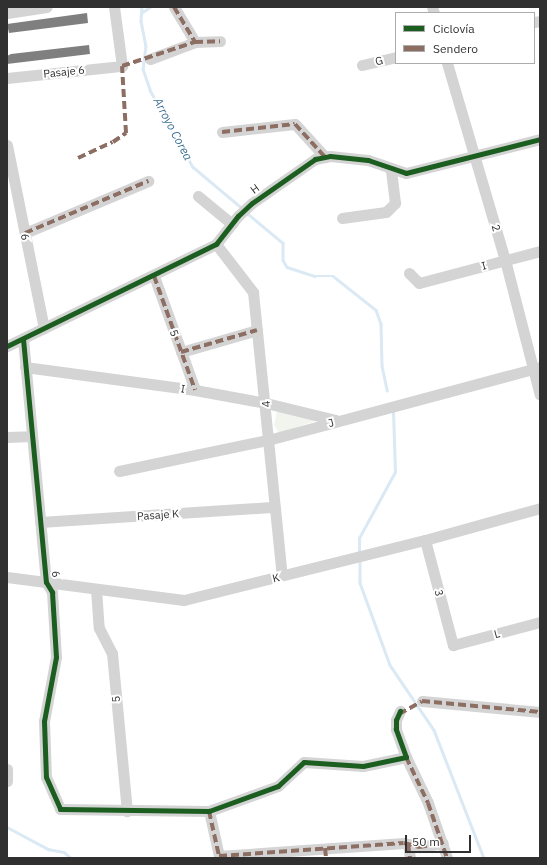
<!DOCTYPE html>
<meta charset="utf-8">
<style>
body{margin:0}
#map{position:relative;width:547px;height:865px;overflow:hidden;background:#fff;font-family:"IBM Plex Sans",sans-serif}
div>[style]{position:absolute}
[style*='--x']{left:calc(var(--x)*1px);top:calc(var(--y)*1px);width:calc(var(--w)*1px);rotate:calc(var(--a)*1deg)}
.green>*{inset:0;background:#f1f5ed}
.stream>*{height:2.5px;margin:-1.25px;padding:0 1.25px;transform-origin:1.25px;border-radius:1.25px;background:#dae9f3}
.building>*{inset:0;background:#7f7f7f}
.minor>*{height:11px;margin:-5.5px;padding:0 5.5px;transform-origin:5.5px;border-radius:5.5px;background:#d4d4d4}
.quiet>*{height:4px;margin-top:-2px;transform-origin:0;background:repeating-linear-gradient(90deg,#8d6e63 0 8px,transparent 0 12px)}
.cycleway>*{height:5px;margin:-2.5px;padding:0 2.5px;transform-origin:2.5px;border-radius:2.5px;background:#1b5e20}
span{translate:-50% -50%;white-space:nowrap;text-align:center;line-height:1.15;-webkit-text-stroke:4px #fff;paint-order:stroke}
.street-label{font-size:11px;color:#303030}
.water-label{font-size:12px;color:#3b7096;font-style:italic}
.frame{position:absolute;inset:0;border:8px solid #303030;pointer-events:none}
.legend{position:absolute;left:395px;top:12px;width:140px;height:52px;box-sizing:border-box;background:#fff;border:1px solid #acacac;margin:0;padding:5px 7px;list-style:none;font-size:12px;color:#303030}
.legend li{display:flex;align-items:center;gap:8px;height:20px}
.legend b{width:20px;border:1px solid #acacac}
.scale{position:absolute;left:405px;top:835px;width:66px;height:18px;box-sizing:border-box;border:2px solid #303030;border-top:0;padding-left:5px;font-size:12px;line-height:14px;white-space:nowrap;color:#303030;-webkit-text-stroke:3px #fff;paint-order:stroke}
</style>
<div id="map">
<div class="green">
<div style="clip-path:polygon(277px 411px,318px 420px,279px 433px,274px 425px)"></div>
</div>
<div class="stream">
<div style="--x:142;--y:7;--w:14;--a:94"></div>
<div style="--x:141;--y:21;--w:25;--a:79"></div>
<div style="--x:146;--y:46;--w:23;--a:97"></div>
<div style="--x:143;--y:69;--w:24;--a:71"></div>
<div style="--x:151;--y:92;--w:86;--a:60.8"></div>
<div style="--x:193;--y:167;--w:64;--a:39.9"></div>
<div style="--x:141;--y:13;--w:11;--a:-34"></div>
<div style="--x:247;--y:213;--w:47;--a:39.8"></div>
<div style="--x:283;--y:243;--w:17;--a:90"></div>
<div style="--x:283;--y:260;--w:8;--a:60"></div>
<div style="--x:287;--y:267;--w:29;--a:18"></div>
<div style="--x:315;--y:276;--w:18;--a:0"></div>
<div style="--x:333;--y:276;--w:55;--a:38.3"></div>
<div style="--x:376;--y:310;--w:15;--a:70"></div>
<div style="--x:381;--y:324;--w:42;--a:88.6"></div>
<div style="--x:382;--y:366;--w:25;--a:78"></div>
<div style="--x:359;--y:554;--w:16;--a:-90"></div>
<div style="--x:359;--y:538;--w:75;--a:-61.4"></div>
<div style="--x:395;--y:472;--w:60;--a:-91.9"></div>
<div style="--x:360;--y:559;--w:24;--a:90"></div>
<div style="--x:360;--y:583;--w:87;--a:69.9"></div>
<div style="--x:390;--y:665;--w:78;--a:55.9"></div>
<div style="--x:434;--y:730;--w:137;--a:68.7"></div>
<div style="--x:7;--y:827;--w:47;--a:28.2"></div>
<div style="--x:48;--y:849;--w:16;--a:11"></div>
<div style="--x:64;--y:852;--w:9;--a:41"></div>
</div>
<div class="building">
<div style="clip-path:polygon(87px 13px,88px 23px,9px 33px,7px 24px)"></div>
<div style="clip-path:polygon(89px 45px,90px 54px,7px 64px,7px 56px,11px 54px)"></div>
</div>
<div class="minor">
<div style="--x:174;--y:7;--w:41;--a:59"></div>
<div style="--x:432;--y:7;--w:6;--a:72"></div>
<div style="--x:7;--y:13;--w:40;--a:-8.5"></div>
<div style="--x:534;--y:22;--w:6;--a:-9"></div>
<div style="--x:150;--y:59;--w:48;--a:-20.7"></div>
<div style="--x:195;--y:42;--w:25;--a:-2"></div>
<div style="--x:447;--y:63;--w:205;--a:73.6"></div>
<div style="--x:505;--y:260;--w:139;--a:75.5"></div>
<div style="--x:362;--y:65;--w:35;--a:-13"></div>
<div style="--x:7;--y:78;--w:116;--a:-6"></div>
<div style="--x:122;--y:66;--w:60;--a:-97.7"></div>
<div style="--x:222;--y:132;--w:73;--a:-6.3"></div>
<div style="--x:295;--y:124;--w:45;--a:47.7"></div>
<div style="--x:7;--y:145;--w:187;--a:78.6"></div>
<div style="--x:198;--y:196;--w:44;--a:39.5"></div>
<div style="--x:342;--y:218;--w:44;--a:-7.8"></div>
<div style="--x:386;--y:212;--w:13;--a:-45"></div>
<div style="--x:395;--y:203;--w:34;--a:-97"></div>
<div style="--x:25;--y:233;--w:134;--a:-22.9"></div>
<div style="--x:216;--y:244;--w:61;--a:52.4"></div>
<div style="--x:253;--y:292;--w:285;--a:84.2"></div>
<div style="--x:409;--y:273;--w:14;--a:45"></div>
<div style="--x:419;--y:283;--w:125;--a:-14.8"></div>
<div style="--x:154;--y:276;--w:121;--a:70.2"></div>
<div style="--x:23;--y:339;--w:244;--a:84.6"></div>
<div style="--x:46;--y:582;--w:12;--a:59"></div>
<div style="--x:52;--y:592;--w:65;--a:86.5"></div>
<div style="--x:56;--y:657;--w:65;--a:100.6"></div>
<div style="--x:44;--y:721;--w:56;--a:88"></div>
<div style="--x:46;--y:777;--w:35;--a:66"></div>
<div style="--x:60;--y:809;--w:149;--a:0.8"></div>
<div style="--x:209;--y:811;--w:73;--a:-19.9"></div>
<div style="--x:278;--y:786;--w:35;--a:-43"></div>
<div style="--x:304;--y:762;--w:59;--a:3.9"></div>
<div style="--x:363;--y:766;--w:44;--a:-11.8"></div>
<div style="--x:406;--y:757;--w:30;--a:-110"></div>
<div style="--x:396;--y:729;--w:9;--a:-90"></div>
<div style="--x:396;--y:720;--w:10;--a:-66"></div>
<div style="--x:7;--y:346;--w:233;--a:-26"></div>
<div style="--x:216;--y:244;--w:36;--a:-52"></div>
<div style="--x:238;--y:216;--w:19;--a:-43"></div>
<div style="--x:252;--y:203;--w:77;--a:-34.9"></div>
<div style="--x:315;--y:159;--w:15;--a:-11"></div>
<div style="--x:330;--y:156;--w:38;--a:6"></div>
<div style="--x:368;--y:160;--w:40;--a:18.9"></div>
<div style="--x:406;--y:173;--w:138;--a:-14.2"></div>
<div style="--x:181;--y:352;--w:79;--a:-16.1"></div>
<div style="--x:25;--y:367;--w:172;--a:7.7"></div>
<div style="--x:195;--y:390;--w:72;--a:10.4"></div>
<div style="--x:266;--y:403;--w:72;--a:13.7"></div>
<div style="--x:7;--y:437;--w:25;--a:-2"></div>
<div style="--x:119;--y:471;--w:152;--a:-11.8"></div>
<div style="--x:268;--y:440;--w:282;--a:-15"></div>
<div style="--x:40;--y:522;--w:235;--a:-3.7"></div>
<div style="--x:425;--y:540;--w:109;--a:75.1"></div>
<div style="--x:453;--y:645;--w:90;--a:-14.8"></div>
<div style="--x:7;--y:577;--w:178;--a:7.4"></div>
<div style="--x:184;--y:600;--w:248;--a:-14"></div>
<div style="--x:425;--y:540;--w:119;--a:-15.5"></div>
<div style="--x:96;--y:589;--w:39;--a:86"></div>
<div style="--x:99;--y:628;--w:28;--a:63"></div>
<div style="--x:112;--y:653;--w:159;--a:84.6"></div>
<div style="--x:422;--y:701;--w:119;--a:5.3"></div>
<div style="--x:406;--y:757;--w:51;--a:64.4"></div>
<div style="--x:428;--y:803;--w:58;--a:70.9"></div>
<div style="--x:7;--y:769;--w:12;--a:90"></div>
<div style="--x:209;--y:811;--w:46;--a:77.5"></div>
<div style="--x:219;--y:856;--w:185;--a:-4"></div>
<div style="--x:404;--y:843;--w:16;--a:15"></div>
<div style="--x:419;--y:847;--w:24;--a:-9"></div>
<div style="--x:408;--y:844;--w:14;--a:82"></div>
</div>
<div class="quiet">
<div style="--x:174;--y:7;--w:41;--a:59"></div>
<div style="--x:222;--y:132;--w:73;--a:-6.3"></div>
<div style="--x:295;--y:124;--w:45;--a:47.7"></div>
<div style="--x:78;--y:158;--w:38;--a:-25"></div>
<div style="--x:113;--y:142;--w:16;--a:-35"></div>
<div style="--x:126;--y:133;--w:67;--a:-93.4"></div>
<div style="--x:122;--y:66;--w:77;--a:-18.2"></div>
<div style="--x:195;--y:42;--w:25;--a:-2"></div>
<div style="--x:25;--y:233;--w:134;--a:-22.9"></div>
<div style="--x:154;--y:276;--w:121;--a:70.2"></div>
<div style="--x:181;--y:352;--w:79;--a:-16.1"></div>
<div style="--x:399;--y:714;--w:26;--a:-29"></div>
<div style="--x:422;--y:701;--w:119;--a:5.3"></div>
<div style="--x:406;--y:757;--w:51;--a:64.4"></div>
<div style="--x:428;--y:803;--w:58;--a:70.9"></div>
<div style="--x:211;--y:810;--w:2;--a:153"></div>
<div style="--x:209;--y:811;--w:46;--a:77.5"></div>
<div style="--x:219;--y:856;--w:185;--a:-4"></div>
<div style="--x:404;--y:843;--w:16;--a:15"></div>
<div style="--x:419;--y:847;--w:24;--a:-9"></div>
<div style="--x:408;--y:844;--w:14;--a:82"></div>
<div style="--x:325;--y:848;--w:10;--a:84"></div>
</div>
<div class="cycleway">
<div style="--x:23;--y:339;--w:244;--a:84.6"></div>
<div style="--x:46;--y:582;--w:12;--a:59"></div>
<div style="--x:52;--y:592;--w:65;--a:86.5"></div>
<div style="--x:56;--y:657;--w:65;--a:100.6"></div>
<div style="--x:44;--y:721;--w:56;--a:88"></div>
<div style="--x:46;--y:777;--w:35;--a:66"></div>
<div style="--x:60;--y:809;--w:149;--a:0.8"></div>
<div style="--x:209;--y:811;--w:73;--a:-19.9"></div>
<div style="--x:278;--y:786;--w:35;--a:-43"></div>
<div style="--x:304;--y:762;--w:59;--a:3.9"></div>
<div style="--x:363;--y:766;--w:44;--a:-11.8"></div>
<div style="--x:406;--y:757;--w:30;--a:-110"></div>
<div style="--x:396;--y:729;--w:9;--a:-90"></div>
<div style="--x:396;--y:720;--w:10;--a:-66"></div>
<div style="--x:7;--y:346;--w:233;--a:-26"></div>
<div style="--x:216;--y:244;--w:36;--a:-52"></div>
<div style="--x:238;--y:216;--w:19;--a:-43"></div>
<div style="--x:252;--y:203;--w:77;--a:-34.9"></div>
<div style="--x:315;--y:159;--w:15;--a:-11"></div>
<div style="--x:330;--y:156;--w:38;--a:6"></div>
<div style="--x:368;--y:160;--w:40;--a:18.9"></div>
<div style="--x:406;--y:173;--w:138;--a:-14.2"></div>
</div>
<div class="street-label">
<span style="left:379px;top:61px;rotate:-14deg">G</span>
<span style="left:64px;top:72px;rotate:-6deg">Pasaje 6</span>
<span style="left:255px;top:189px;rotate:-37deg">H</span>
<span style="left:496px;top:228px;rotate:74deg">2</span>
<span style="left:25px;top:237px;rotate:78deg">6</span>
<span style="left:484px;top:266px;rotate:-15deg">I</span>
<span style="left:174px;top:333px;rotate:70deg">5</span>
<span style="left:183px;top:389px;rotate:8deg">I</span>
<span style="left:266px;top:404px;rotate:-95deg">4</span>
<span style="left:331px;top:423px;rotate:-15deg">J</span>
<span style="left:158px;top:515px;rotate:-4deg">Pasaje K</span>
<span style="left:56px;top:574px;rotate:80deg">6</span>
<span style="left:276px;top:578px;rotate:-14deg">K</span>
<span style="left:439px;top:593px;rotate:75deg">3</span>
<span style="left:497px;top:634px;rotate:-15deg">L</span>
<span style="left:116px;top:699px;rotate:-95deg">5</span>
</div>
<div class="water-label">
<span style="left:173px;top:129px;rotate:62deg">Arroyo Corea</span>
</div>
<div class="frame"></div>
<ul class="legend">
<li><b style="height:5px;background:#1b5e20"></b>Ciclovía</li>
<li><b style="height:5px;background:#8d6e63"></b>Sendero</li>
</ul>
<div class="scale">50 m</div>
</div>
